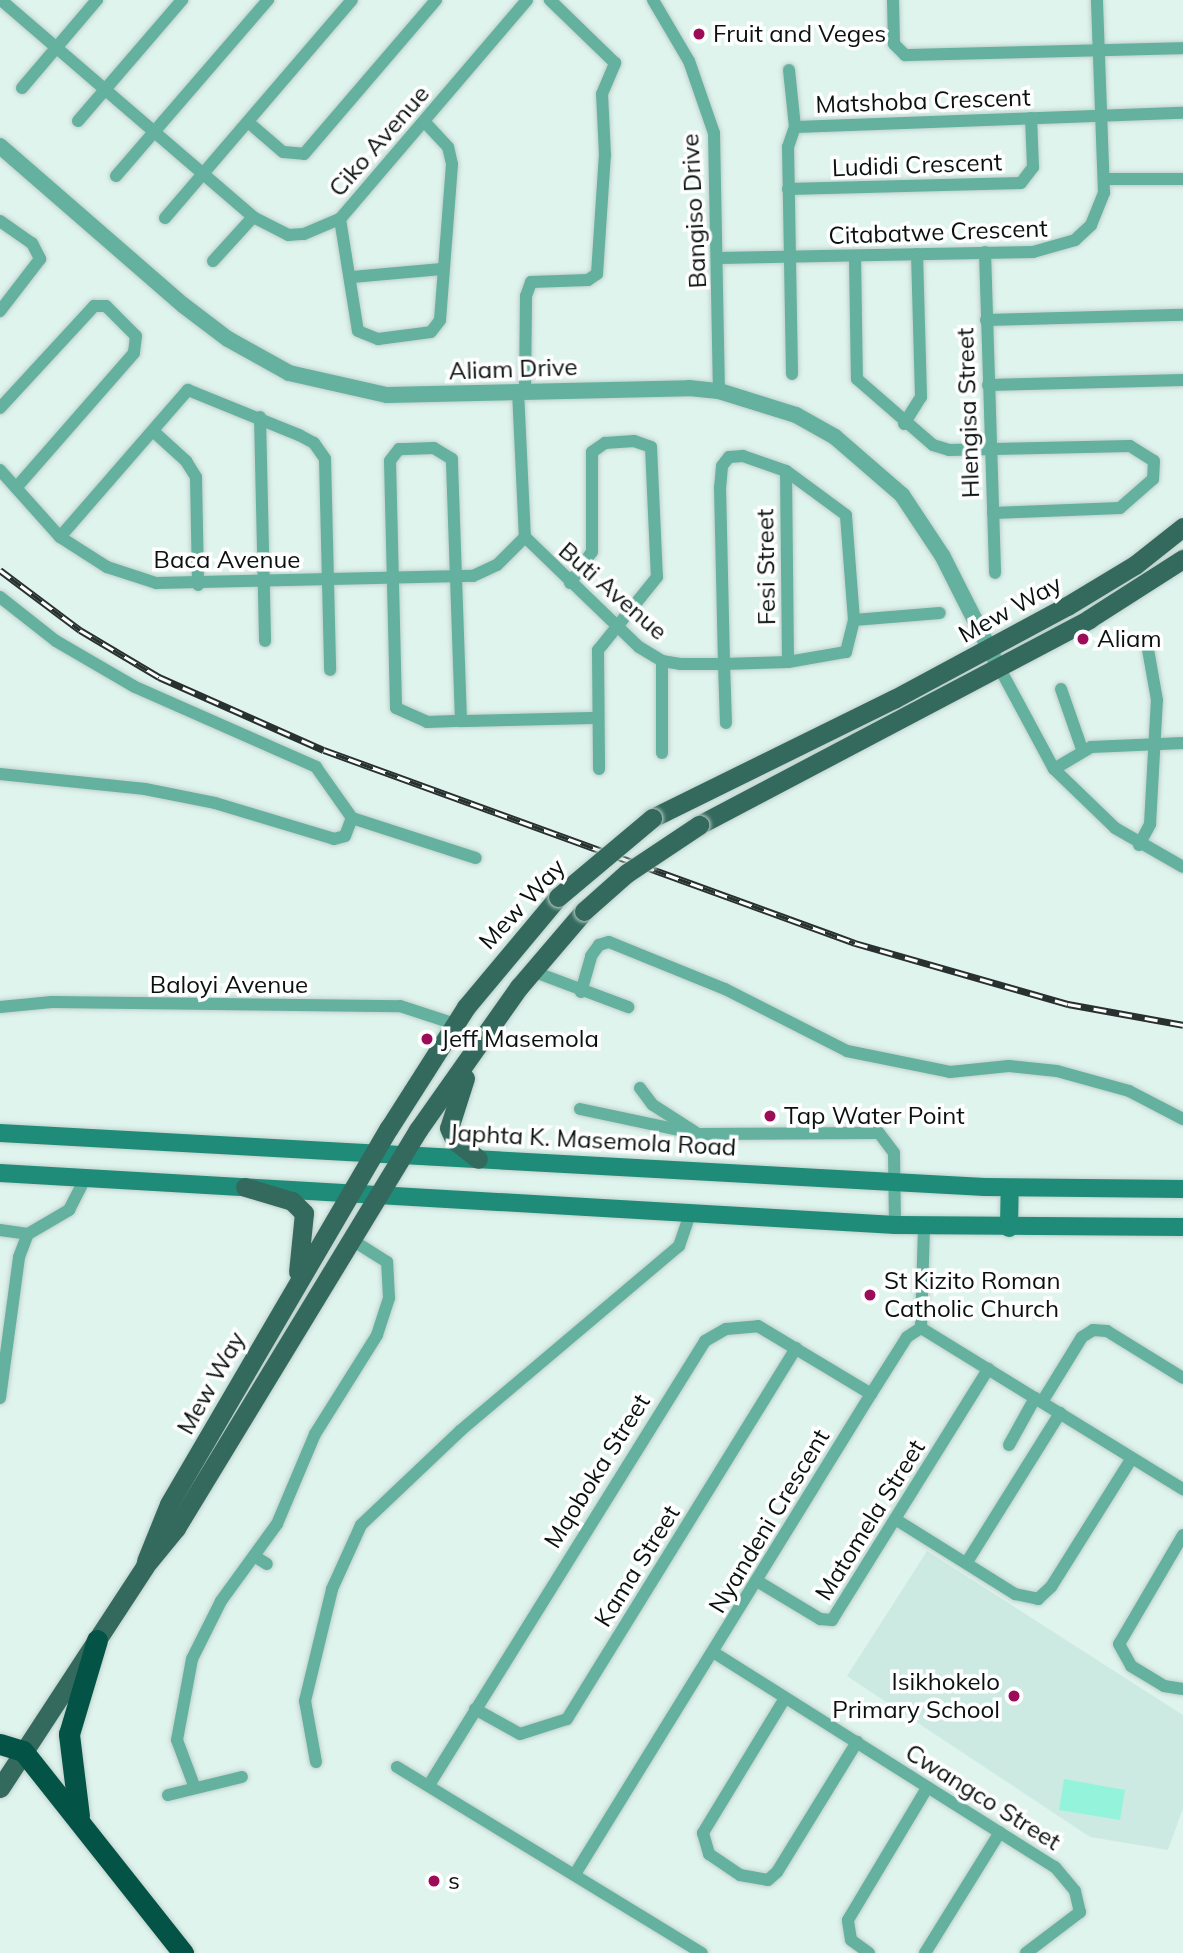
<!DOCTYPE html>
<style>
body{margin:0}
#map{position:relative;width:1183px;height:1953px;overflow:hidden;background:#e0f4ee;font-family:Mulish,sans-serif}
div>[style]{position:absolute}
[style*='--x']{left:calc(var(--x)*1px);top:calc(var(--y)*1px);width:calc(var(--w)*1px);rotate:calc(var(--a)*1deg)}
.built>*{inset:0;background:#cceae2}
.green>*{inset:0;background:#93f3db}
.roads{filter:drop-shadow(0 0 2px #bed0ca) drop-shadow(0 0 2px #bed0ca)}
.minor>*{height:12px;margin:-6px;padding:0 6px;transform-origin:6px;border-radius:6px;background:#63b19e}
.tertiary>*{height:16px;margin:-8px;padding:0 8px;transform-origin:8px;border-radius:8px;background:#63b19e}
.secondary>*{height:18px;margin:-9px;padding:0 9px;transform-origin:9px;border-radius:9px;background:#1e8c78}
.primary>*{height:19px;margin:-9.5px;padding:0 9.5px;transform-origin:9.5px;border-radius:9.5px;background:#336a5d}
.motorway>*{height:21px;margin:-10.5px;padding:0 10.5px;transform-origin:10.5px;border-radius:10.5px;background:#035446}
.rail>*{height:7px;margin-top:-3.5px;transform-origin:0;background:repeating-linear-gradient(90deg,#fff 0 13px,#28312f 0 26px);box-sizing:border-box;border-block:2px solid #28312f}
.bridges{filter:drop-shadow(0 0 2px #bed0ca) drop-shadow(0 0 2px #bed0ca)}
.primary-bridge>*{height:19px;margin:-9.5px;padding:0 9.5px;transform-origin:9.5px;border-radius:9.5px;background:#336a5d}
.dots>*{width:19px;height:19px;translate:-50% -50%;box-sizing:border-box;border:4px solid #fff;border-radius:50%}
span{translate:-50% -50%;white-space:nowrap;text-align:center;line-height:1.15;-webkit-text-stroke:7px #fff;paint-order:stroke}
.poi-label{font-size:24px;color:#0a1210}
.left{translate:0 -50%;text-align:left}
.right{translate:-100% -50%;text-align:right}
.street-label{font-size:24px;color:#0a1210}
</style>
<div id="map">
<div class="built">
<div style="clip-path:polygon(927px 1551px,1183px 1715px,1183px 1808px,1168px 1850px,1090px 1837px,847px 1676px)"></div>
</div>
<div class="green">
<div style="clip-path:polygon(1064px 1779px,1125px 1790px,1120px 1820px,1059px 1810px)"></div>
</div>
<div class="roads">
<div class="minor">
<div style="--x:1;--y:0;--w:333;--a:40.7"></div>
<div style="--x:253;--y:217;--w:39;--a:27"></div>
<div style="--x:288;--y:235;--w:16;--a:-4"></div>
<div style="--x:304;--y:234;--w:39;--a:-23"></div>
<div style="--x:340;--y:219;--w:288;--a:-49.5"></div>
<div style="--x:653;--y:0;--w:71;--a:59.5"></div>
<div style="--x:689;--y:61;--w:76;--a:70.9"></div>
<div style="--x:714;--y:133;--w:258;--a:88.9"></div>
<div style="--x:893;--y:0;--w:44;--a:88.7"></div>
<div style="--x:894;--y:44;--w:16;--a:45"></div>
<div style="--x:905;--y:55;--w:278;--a:-1.4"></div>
<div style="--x:789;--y:70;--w:57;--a:84"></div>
<div style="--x:22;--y:88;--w:116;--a:-49.6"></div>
<div style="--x:78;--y:121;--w:160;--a:-49.3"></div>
<div style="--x:248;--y:122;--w:46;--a:40.6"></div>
<div style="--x:283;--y:152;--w:21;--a:5"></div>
<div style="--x:304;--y:154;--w:203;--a:-49.4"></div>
<div style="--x:116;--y:176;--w:233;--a:-49.2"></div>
<div style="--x:1104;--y:179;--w:79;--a:0"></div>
<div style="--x:788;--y:189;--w:233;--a:-1.5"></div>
<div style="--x:1021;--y:183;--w:20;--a:-53"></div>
<div style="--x:1033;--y:167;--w:49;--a:-92.3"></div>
<div style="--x:165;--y:218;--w:287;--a:-49.4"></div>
<div style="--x:340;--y:219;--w:113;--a:80.9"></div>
<div style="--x:358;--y:331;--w:22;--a:22"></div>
<div style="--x:378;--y:339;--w:53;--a:-7.5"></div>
<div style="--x:431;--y:332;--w:15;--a:-53"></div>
<div style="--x:440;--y:320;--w:156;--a:-85.6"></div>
<div style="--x:452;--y:164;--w:17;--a:-103"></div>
<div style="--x:448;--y:147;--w:35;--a:-133"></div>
<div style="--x:0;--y:221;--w:39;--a:35"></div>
<div style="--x:32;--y:243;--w:18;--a:63"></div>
<div style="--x:40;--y:259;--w:66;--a:127.6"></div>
<div style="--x:985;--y:252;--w:321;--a:88.2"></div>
<div style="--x:855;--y:257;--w:122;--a:89.1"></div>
<div style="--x:857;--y:379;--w:101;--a:41"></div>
<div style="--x:933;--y:445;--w:17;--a:17"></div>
<div style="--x:949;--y:450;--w:181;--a:-1.3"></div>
<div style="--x:1130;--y:446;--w:28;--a:32"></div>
<div style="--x:1154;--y:461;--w:18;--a:93"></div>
<div style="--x:1153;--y:479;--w:44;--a:138.7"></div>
<div style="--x:1120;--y:508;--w:127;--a:177.7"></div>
<div style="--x:719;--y:258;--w:314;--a:-1.1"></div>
<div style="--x:1033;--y:252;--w:44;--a:-15.9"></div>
<div style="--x:1075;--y:240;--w:22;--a:-43"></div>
<div style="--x:1091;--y:225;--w:35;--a:-68"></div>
<div style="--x:1104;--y:193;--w:193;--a:-92.1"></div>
<div style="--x:213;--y:261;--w:59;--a:-47.7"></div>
<div style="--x:352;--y:277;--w:90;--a:-5.1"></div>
<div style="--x:986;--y:320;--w:197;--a:-1.5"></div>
<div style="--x:792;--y:374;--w:227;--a:-91"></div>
<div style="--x:788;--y:147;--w:21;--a:-71"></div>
<div style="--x:795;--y:127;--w:388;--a:-2.1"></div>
<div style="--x:988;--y:385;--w:195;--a:-1.5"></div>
<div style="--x:518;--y:391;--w:146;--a:87.3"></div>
<div style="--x:525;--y:537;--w:158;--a:44"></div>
<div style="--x:639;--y:647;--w:27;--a:31"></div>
<div style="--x:662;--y:661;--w:18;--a:9"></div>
<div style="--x:680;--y:664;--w:44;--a:0"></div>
<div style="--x:724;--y:664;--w:64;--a:-1.8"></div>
<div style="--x:788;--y:662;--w:59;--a:-9.8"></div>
<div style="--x:846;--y:652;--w:33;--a:-76"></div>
<div style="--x:854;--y:620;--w:105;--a:-94.4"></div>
<div style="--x:846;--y:515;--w:74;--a:-143.7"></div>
<div style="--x:786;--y:471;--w:46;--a:-160.8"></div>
<div style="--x:743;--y:456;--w:14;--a:176"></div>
<div style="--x:729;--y:457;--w:11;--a:128"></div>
<div style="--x:722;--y:466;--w:21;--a:95"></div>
<div style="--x:720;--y:487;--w:177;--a:88.7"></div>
<div style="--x:724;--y:664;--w:59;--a:88.1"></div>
<div style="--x:525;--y:392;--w:96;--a:-89.4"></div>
<div style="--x:526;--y:296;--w:15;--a:-70"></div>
<div style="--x:531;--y:282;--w:57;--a:-2"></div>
<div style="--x:588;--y:280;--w:11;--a:-34"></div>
<div style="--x:597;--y:274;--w:119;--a:-86.2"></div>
<div style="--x:605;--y:155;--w:61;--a:-92.8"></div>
<div style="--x:602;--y:94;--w:34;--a:-67"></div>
<div style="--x:615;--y:63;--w:91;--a:-135.9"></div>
<div style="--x:0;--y:408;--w:139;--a:-47.3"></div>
<div style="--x:94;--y:306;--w:12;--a:0"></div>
<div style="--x:106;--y:306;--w:42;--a:45"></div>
<div style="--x:136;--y:336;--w:17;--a:97"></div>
<div style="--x:134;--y:353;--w:179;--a:131.2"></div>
<div style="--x:260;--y:417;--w:224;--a:88.7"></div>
<div style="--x:904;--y:424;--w:32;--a:-58"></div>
<div style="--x:921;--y:397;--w:143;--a:-91.6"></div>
<div style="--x:153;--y:431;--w:45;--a:42.3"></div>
<div style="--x:186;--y:461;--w:19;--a:58"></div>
<div style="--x:196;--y:477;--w:108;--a:88.9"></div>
<div style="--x:0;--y:470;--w:90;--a:48.2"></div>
<div style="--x:60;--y:537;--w:56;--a:32.6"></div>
<div style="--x:107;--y:567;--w:52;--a:18.1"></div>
<div style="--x:156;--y:583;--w:317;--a:-1.3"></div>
<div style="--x:473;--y:576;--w:26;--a:-25"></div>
<div style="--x:497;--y:565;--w:40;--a:-45"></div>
<div style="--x:786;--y:471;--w:191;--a:89.4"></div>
<div style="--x:60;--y:537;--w:195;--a:-49"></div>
<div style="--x:188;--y:390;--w:120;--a:22.1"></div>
<div style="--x:299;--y:435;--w:17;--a:28"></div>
<div style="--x:314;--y:443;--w:19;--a:55"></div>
<div style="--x:325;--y:459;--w:211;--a:88.6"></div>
<div style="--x:570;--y:583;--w:38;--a:-55"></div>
<div style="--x:592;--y:552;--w:100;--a:-90"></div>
<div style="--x:592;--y:452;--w:16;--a:-35"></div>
<div style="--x:605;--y:443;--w:29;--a:-4"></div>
<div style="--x:634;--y:441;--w:18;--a:19"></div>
<div style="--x:651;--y:447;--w:130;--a:87.4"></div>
<div style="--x:657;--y:577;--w:94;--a:128.9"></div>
<div style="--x:598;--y:650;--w:119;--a:89.5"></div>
<div style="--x:0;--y:597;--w:71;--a:38.2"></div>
<div style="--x:56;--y:641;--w:91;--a:30.2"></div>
<div style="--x:135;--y:687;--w:198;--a:23.8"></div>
<div style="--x:316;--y:767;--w:62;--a:54.8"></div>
<div style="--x:854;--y:620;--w:86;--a:-4.7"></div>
<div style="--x:662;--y:661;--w:92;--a:90"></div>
<div style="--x:999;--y:667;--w:116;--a:61.7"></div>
<div style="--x:1054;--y:769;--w:85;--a:44"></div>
<div style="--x:1115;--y:828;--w:78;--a:29.8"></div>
<div style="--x:1061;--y:689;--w:64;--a:70.7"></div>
<div style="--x:461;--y:721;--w:262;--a:-92"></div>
<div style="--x:452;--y:459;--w:21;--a:-149"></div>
<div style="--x:434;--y:448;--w:35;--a:178"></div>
<div style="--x:399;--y:449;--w:15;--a:127"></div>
<div style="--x:390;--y:461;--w:247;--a:88.6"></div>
<div style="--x:396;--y:708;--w:34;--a:24"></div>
<div style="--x:427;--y:722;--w:34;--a:-2"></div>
<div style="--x:461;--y:721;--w:135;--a:-1.3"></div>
<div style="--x:1054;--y:769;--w:43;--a:-30.7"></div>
<div style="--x:1091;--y:747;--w:92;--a:-2.5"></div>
<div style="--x:0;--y:774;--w:146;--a:5.9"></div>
<div style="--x:145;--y:789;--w:71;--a:11.3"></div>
<div style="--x:215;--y:803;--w:124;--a:16.8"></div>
<div style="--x:334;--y:839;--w:11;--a:-15"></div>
<div style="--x:345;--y:836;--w:19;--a:-69"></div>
<div style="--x:352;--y:818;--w:130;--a:17.9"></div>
<div style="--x:1139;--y:845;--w:24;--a:-62"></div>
<div style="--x:1150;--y:824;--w:124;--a:-86.8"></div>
<div style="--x:1157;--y:700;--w:57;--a:-100.1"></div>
<div style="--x:532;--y:971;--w:103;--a:20.6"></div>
<div style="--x:581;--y:992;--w:37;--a:-74"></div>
<div style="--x:591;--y:956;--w:14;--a:-54"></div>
<div style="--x:599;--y:945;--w:10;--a:-17"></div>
<div style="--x:609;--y:942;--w:125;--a:22.1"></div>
<div style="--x:725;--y:989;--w:137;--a:26.9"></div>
<div style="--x:847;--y:1051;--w:105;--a:11.5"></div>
<div style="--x:950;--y:1072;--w:59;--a:-5.8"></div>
<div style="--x:1009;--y:1066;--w:48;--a:5.9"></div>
<div style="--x:1057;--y:1071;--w:75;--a:15.5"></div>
<div style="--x:1129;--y:1091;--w:61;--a:27.4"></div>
<div style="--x:0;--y:1007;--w:52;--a:-5.5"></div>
<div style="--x:52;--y:1002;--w:348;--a:0.7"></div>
<div style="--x:400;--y:1006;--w:58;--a:18.1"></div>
<div style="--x:640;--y:1088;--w:21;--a:53"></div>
<div style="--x:653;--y:1105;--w:50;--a:32.7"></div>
<div style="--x:580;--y:1109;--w:121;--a:12"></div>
<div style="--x:698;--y:1134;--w:181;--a:-0.3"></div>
<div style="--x:879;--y:1133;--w:25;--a:53"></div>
<div style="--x:894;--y:1153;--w:72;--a:89.2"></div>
<div style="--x:0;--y:1230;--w:28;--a:8"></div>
<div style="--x:921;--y:1328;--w:308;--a:31.6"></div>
<div style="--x:921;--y:1328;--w:103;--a:-88.3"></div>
<div style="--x:0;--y:1398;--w:142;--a:-82.3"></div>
<div style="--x:19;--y:1257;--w:25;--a:-69"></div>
<div style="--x:28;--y:1234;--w:48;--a:-30.3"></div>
<div style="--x:69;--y:1210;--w:36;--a:-63"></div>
<div style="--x:1042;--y:1402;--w:76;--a:-58.4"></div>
<div style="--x:1082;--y:1337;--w:13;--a:-32"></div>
<div style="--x:1093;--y:1330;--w:14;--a:4"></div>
<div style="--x:1107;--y:1331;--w:89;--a:31.7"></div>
<div style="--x:1009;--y:1445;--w:54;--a:-61"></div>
<div style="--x:895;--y:1519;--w:142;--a:32"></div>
<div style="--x:1015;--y:1594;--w:24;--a:12"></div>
<div style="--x:1038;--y:1599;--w:18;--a:-43"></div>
<div style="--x:1051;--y:1587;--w:152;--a:-57.9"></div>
<div style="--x:1183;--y:1535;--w:126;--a:120.4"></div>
<div style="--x:1119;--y:1644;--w:25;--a:61"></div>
<div style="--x:1131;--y:1666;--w:39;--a:31"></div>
<div style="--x:1164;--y:1686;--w:19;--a:9"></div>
<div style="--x:254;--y:1556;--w:15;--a:32"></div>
<div style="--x:967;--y:1562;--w:176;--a:-58"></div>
<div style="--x:757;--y:1581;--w:74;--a:31.1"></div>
<div style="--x:820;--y:1619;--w:12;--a:5"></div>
<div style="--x:832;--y:1620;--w:296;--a:-58.1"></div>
<div style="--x:713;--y:1652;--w:404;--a:32.2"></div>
<div style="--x:1055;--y:1867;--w:31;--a:50"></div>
<div style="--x:1075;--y:1891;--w:22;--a:77"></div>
<div style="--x:1080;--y:1912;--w:68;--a:142.8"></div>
<div style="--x:785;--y:1698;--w:158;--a:121.3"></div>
<div style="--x:703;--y:1833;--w:22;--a:74"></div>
<div style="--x:709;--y:1854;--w:37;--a:34"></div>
<div style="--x:740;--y:1875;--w:28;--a:10"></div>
<div style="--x:768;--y:1880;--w:12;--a:-42"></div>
<div style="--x:777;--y:1872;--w:153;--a:-58.4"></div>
<div style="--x:475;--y:1709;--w:51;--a:29.1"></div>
<div style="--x:520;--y:1734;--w:49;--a:-17.7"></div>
<div style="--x:567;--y:1719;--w:436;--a:-58.3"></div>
<div style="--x:316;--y:1762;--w:62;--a:-100.2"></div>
<div style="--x:305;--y:1701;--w:115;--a:-76.4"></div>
<div style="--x:332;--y:1589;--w:70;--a:-65.6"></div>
<div style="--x:361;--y:1525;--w:137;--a:-43.5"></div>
<div style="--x:460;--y:1431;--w:287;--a:-40.2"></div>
<div style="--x:679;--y:1246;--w:36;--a:-71"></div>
<div style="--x:397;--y:1767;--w:357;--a:31.4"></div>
<div style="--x:429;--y:1785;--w:523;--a:-58.13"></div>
<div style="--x:705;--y:1341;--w:24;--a:-30"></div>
<div style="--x:726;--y:1329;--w:32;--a:-5"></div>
<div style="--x:758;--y:1326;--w:132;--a:31"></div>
<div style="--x:195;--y:1788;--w:51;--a:-110.6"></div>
<div style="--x:177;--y:1740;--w:82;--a:-79.5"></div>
<div style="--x:192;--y:1659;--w:65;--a:-63.4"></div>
<div style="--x:221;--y:1601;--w:95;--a:-54"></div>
<div style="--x:277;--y:1524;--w:98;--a:-67.1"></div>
<div style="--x:315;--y:1434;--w:117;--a:-57.9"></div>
<div style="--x:377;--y:1335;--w:39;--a:-72"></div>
<div style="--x:389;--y:1298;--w:36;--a:-93"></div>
<div style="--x:387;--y:1262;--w:41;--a:-147.8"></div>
<div style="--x:168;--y:1795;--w:76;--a:-13.7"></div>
<div style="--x:575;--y:1874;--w:564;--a:-58.34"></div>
<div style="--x:871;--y:1394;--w:67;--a:-57.7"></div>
<div style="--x:907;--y:1337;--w:17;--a:-33"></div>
<div style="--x:869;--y:1953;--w:22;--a:-144"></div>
<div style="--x:851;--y:1940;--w:20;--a:-99"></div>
<div style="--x:848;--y:1920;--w:154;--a:-59.1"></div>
<div style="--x:925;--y:1953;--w:142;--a:-58.2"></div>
</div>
<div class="tertiary">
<div style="--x:0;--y:146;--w:242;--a:41"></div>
<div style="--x:183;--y:305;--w:56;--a:37.1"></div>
<div style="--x:228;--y:339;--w:70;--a:29.1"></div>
<div style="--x:289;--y:373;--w:100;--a:12.7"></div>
<div style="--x:387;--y:395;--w:302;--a:-1.3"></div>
<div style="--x:689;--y:388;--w:30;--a:6"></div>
<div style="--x:719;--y:391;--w:81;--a:17.3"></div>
<div style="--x:796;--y:415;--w:45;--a:29.4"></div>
<div style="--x:835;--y:437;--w:89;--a:40.9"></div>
<div style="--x:902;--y:495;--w:74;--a:56.5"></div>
<div style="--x:943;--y:557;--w:111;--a:63.2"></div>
</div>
<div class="secondary">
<div style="--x:0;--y:1133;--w:986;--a:3.14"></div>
<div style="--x:985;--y:1187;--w:198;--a:0.6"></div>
<div style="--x:0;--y:1173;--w:897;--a:3.33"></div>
<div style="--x:895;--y:1225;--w:288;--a:0.4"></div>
<div style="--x:1009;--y:1228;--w:39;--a:-89"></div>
</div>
<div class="primary">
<div style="--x:652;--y:818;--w:270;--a:-26.2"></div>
<div style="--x:894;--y:699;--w:196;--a:-28.3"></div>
<div style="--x:1067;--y:606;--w:79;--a:-31.1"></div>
<div style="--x:1135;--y:565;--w:61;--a:-38.4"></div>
<div style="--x:699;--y:825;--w:441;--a:-27.8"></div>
<div style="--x:1089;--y:619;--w:112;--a:-32.6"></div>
<div style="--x:465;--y:1078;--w:52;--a:107.7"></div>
<div style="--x:449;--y:1128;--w:14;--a:65"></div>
<div style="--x:455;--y:1141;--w:29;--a:38"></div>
<div style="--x:245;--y:1187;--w:49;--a:16.6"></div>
<div style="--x:292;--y:1201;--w:17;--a:45"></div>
<div style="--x:304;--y:1213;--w:59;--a:95.8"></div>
<div style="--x:146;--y:1561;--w:61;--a:-68"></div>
<div style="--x:169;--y:1504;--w:436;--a:-59.7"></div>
<div style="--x:389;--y:1128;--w:143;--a:-57.5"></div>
<div style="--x:466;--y:1007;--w:143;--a:-50.1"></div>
<div style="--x:0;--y:1788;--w:265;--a:-56.8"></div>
<div style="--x:145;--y:1566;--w:49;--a:-50.8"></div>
<div style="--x:176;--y:1528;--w:466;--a:-58.7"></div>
<div style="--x:418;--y:1130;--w:175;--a:-54.8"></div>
<div style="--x:519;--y:987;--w:100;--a:-49.5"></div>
</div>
<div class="motorway">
<div style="--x:0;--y:1744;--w:24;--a:17"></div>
<div style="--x:23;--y:1751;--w:258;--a:51.6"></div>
<div style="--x:79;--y:1816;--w:83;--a:-97"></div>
<div style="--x:69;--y:1734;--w:98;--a:-73.4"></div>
</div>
</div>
<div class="rail">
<div style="--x:0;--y:570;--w:100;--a:36.9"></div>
<div style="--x:80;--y:630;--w:92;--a:30.7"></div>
<div style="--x:159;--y:677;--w:180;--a:23.9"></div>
<div style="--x:324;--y:750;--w:565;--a:19.97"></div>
<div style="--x:855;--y:943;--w:222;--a:16"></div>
<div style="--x:1068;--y:1004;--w:117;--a:10.3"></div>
</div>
<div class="bridges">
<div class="primary-bridge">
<div style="--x:558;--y:897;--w:123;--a:-40"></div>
<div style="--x:584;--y:911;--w:57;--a:-41.5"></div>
<div style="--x:627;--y:873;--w:87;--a:-33.7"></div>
</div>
</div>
<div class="dots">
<div style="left:699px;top:34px;background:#9c0c59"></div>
<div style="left:1083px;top:639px;background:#9c0c59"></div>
<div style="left:427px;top:1039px;background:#9c0c59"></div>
<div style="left:770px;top:1116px;background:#9c0c59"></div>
<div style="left:870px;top:1295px;background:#9c0c59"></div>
<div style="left:1014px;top:1696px;background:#9c0c59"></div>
<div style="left:434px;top:1881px;background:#9c0c59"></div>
</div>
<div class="poi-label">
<span class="left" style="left:713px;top:34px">Fruit and Veges</span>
<span class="left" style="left:1097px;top:639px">Aliam</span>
<span class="left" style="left:441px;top:1039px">Jeff Masemola</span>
<span class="left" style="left:784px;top:1116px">Tap Water Point</span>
<span class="left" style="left:884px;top:1295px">St Kizito Roman<br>Catholic Church</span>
<span class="right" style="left:1000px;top:1696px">Isikhokelo<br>Primary School</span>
<span class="left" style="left:448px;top:1881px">s</span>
</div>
<div class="street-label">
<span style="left:923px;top:101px;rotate:-2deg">Matshoba Crescent</span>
<span style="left:379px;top:141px;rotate:-49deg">Ciko Avenue</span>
<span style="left:917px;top:165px;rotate:-2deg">Ludidi Crescent</span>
<span style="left:694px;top:211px;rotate:-93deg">Bangiso Drive</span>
<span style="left:938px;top:232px;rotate:-2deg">Citabatwe Crescent</span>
<span style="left:513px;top:369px;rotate:-2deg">Aliam Drive</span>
<span style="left:968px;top:413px;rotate:-92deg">Hlengisa Street</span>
<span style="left:227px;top:560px">Baca Avenue</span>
<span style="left:766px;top:567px;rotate:-91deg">Fesi Street</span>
<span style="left:613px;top:591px;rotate:41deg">Buti Avenue</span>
<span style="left:1010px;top:609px;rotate:-29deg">Mew Way</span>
<span style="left:522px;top:904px;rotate:-47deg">Mew Way</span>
<span style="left:229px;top:985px">Baloyi Avenue</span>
<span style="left:593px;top:1140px;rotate:3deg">Japhta K. Masemola Road</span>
<span style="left:211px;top:1383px;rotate:-61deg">Mew Way</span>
<span style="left:597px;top:1471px;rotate:-58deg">Mqoboka Street</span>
<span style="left:870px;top:1520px;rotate:-58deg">Matomela Street</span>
<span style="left:769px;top:1521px;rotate:-59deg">Nyandeni Crescent</span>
<span style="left:637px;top:1566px;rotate:-58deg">Kama Street</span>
<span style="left:983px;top:1797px;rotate:32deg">Cwangco Street</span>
</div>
</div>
